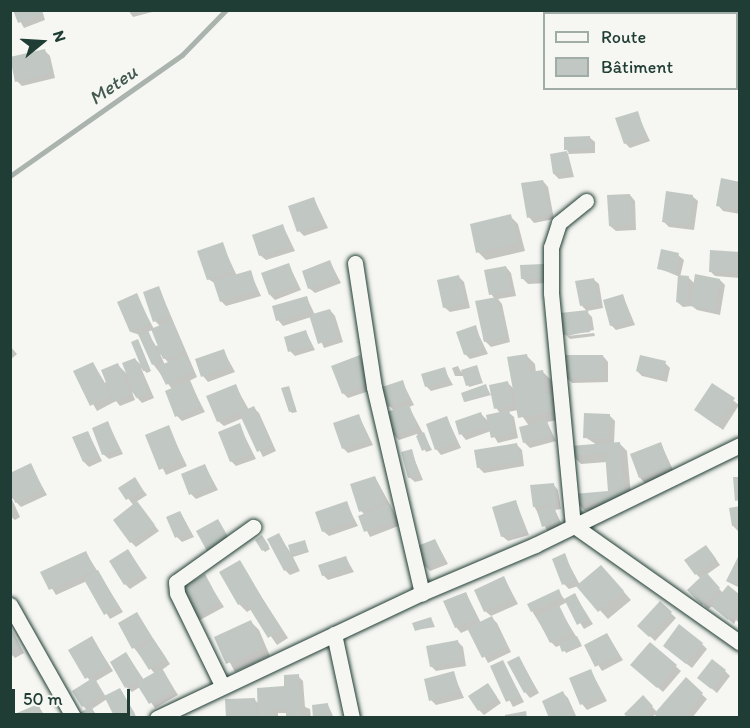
<!DOCTYPE html>
<meta charset="utf-8">
<style>
body{margin:0}
#map{position:relative;width:750px;height:728px;overflow:hidden;background:#f6f6f2;font-family:Itim,sans-serif}
div>[style]{position:absolute}
[style*='--x']{left:calc(var(--x)*1px);top:calc(var(--y)*1px);width:calc(var(--w)*1px);rotate:calc(var(--a)*1deg)}
.shadow>*{inset:0;background:#0003}
.stream>*{height:4.5px;margin:-2.25px;padding:0 2.25px;transform-origin:2.25px;border-radius:2.25px;background:#aab3ae}
.building>*{inset:0;background:#c1c8c3}
.roads{filter:drop-shadow(0 0 2px #1f3d34) drop-shadow(0 0 2px #1f3d34)}
.street>*{height:15px;margin:-7.5px;padding:0 7.5px;transform-origin:7.5px;border-radius:7.5px;background:#f6f6f2}
span{translate:-50% -50%;white-space:nowrap;text-align:center;line-height:1.15;-webkit-text-stroke:4.5px #f6f6f2;paint-order:stroke}
.water-label{font-size:20px;color:#425a52;font-style:italic}
.frame{position:absolute;inset:0;border:12px solid #1f3d34;pointer-events:none}
.legend{position:absolute;left:543px;top:12px;width:195px;height:78px;box-sizing:border-box;background:#f6f6f2;border:2px solid #a0aca6;margin:0;padding:8px 10px;list-style:none;font-size:18px;color:#1f3d34}
.legend li{display:flex;align-items:center;gap:12px;height:30px}
.legend b{width:30px;border:2px solid #a0aca6}
.north{position:absolute;left:12px;top:12px;width:60px;height:60px;-webkit-text-stroke:4px #f6f6f2;paint-order:stroke;rotate:72deg;font-size:16px;font-weight:700;line-height:24px;text-align:center;color:#1f3d34}
.north::after{content:'';display:block;margin:auto;width:21px;height:27px;background:#1f3d34;clip-path:polygon(50% 0,100% 100%,50% 72%,0 100%)}
.scale{position:absolute;left:12px;top:689px;width:118px;height:27px;box-sizing:border-box;border:3px solid #1f3d34;border-top:0;padding-left:8px;font-size:18px;line-height:21px;white-space:nowrap;color:#1f3d34;-webkit-text-stroke:4px #f6f6f2;paint-order:stroke}
</style>
<div id="map">
<div class="shadow">
<div style="clip-path:polygon(14px 10px,42px 10px,45px 20px,24px 28px)"></div>
<div style="clip-path:polygon(128px 10px,156px 10px,156px 11px,133px 17px)"></div>
<div style="clip-path:polygon(45px 51px,50px 56px,55px 78px,22px 86px,17px 81px)"></div>
<div style="clip-path:polygon(637px 113px,650px 141px,630px 148px,625px 143px)"></div>
<div style="clip-path:polygon(589px 137px,595px 142px,595px 153px,568px 154px,574px 177px,559px 179px,554px 174px,551px 155px,569px 153px,566px 149px)"></div>
<div style="clip-path:polygon(543px 181px,548px 187px,554px 219px,534px 223px,529px 217px)"></div>
<div style="clip-path:polygon(740px 183px,740px 214px,723px 211px,718px 205px)"></div>
<div style="clip-path:polygon(630px 195px,635px 201px,636px 230px,616px 231px,610px 226px)"></div>
<div style="clip-path:polygon(692px 196px,698px 201px,694px 230px,669px 227px,664px 222px)"></div>
<div style="clip-path:polygon(314px 199px,328px 228px,304px 236px,299px 231px)"></div>
<div style="clip-path:polygon(510px 216px,518px 224px,525px 251px,486px 260px,478px 252px)"></div>
<div style="clip-path:polygon(283px 226px,295px 251px,266px 260px,260px 255px)"></div>
<div style="clip-path:polygon(222px 244px,237px 276px,250px 272px,261px 296px,226px 306px,221px 301px,216px 284px,208px 279px)"></div>
<div style="clip-path:polygon(740px 253px,740px 278px,715px 276px,710px 271px)"></div>
<div style="clip-path:polygon(678px 255px,684px 260px,680px 277px,689px 278px,695px 284px,720px 280px,725px 285px,720px 315px,697px 310px,692px 306px,683px 307px,677px 302px,680px 277px,658px 268px)"></div>
<div style="clip-path:polygon(330px 262px,341px 283px,315px 293px,309px 288px)"></div>
<div style="clip-path:polygon(289px 265px,301px 290px,275px 300px,270px 295px)"></div>
<div style="clip-path:polygon(543px 266px,549px 283px,528px 284px,522px 278px)"></div>
<div style="clip-path:polygon(506px 267px,511px 273px,516px 296px,498px 299px,502px 304px,510px 342px,491px 347px,483px 339px,495px 299px,491px 294px)"></div>
<div style="clip-path:polygon(459px 277px,464px 282px,470px 308px,450px 312px,444px 307px)"></div>
<div style="clip-path:polygon(593px 279px,599px 284px,603px 308px,587px 311px,582px 306px)"></div>
<div style="clip-path:polygon(evenodd,159px 288px,197px 377px,189px 381px,205px 412px,182px 421px,177px 416px,172px 389px,153px 364px,140px 335px,131px 332px,119px 303px,136px 295px,154px 329px,160px 326px,155px 321px,159px 288px,153px 330px,159px 345px,156px 346px,147px 332px,153px 330px,159px 288px,160px 354px,169px 363px,165px 365px,160px 354px)"></div>
<div style="clip-path:polygon(623px 296px,635px 325px,616px 330px,611px 325px)"></div>
<div style="clip-path:polygon(307px 298px,315px 315px,330px 310px,335px 316px,343px 342px,324px 348px,311px 317px,283px 326px,278px 320px)"></div>
<div style="clip-path:polygon(587px 312px,592px 317px,594px 330px,567px 336px,594px 333px,595px 336px,570px 339px,565px 334px)"></div>
<div style="clip-path:polygon(475px 327px,488px 354px,470px 359px,465px 354px)"></div>
<div style="clip-path:polygon(306px 332px,315px 350px,295px 356px,290px 351px)"></div>
<div style="clip-path:polygon(138px 341px,151px 371px,147px 373px,141px 368px,154px 398px,142px 403px,132px 392px,135px 400px,120px 406px,116px 401px,97px 411px,75px 372px,93px 363px,105px 383px,118px 365px,128px 375px,135px 359px,143px 367px)"></div>
<div style="clip-path:polygon(10px 346px,17px 354px,10px 360px)"></div>
<div style="clip-path:polygon(223px 350px,235px 372px,208px 382px,203px 376px)"></div>
<div style="clip-path:polygon(526px 355px,535px 364px,536px 373px,543px 372px,551px 380px,563px 419px,547px 422px,556px 441px,530px 448px,524px 442px,529px 426px,518px 410px,508px 412px,514px 417px,518px 438px,498px 443px,491px 431px,466px 440px,461px 434px,481px 414px,489px 422px,501px 414px,496px 408px,507px 382px,515px 390px)"></div>
<div style="clip-path:polygon(603px 356px,608px 362px,608px 382px,572px 383px,566px 377px)"></div>
<div style="clip-path:polygon(359px 357px,375px 389px,348px 398px,343px 393px)"></div>
<div style="clip-path:polygon(665px 363px,670px 368px,667px 382px,642px 376px,637px 371px)"></div>
<div style="clip-path:polygon(458px 366px,461px 372px,476px 367px,483px 383px,469px 387px,464px 376px,455px 376px,452px 368px)"></div>
<div style="clip-path:polygon(444px 369px,453px 385px,431px 391px,426px 386px)"></div>
<div style="clip-path:polygon(402px 381px,414px 405px,409px 407px,432px 450px,426px 452px,417px 434px,399px 440px,394px 435px,394px 411px,390px 406px)"></div>
<div style="clip-path:polygon(235px 385px,249px 410px,254px 408px,259px 413px,276px 451px,263px 457px,243px 418px,224px 426px,218px 421px)"></div>
<div style="clip-path:polygon(713px 385px,739px 405px,723px 430px,696px 410px)"></div>
<div style="clip-path:polygon(486px 386px,491px 395px,465px 402px,463px 394px)"></div>
<div style="clip-path:polygon(288px 387px,297px 412px,292px 413px,290px 411px)"></div>
<div style="clip-path:polygon(609px 415px,615px 421px,614px 444px,619px 443px,627px 451px,632px 507px,585px 511px,577px 503px,610px 492px,607px 462px,581px 464px,573px 456px,597px 445px,585px 437px)"></div>
<div style="clip-path:polygon(359px 416px,373px 445px,348px 453px,343px 448px)"></div>
<div style="clip-path:polygon(447px 418px,461px 448px,441px 455px,436px 449px)"></div>
<div style="clip-path:polygon(108px 423px,123px 454px,109px 459px,103px 454px)"></div>
<div style="clip-path:polygon(239px 425px,256px 459px,236px 466px,231px 461px)"></div>
<div style="clip-path:polygon(168px 427px,187px 466px,166px 475px,147px 436px)"></div>
<div style="clip-path:polygon(88px 432px,102px 461px,89px 467px,84px 462px)"></div>
<div style="clip-path:polygon(516px 444px,522px 450px,524px 466px,484px 473px,478px 467px)"></div>
<div style="clip-path:polygon(661px 444px,674px 472px,645px 483px,640px 478px)"></div>
<div style="clip-path:polygon(411px 451px,423px 480px,415px 482px,409px 477px)"></div>
<div style="clip-path:polygon(30px 465px,47px 495px,21px 507px,11px 497px,20px 517px,15px 520px,10px 516px,10px 474px)"></div>
<div style="clip-path:polygon(205px 466px,218px 490px,196px 499px,191px 494px)"></div>
<div style="clip-path:polygon(375px 477px,401px 525px,370px 537px,360px 517px,365px 515px,361px 511px)"></div>
<div style="clip-path:polygon(134px 479px,147px 495px,136px 502px,159px 531px,136px 547px,131px 542px,134px 506px,120px 488px)"></div>
<div style="clip-path:polygon(553px 484px,558px 490px,561px 509px,555px 510px,563px 527px,548px 532px,534px 506px)"></div>
<div style="clip-path:polygon(516px 502px,529px 535px,508px 541px,502px 536px)"></div>
<div style="clip-path:polygon(346px 503px,358px 526px,329px 536px,323px 531px)"></div>
<div style="clip-path:polygon(740px 508px,740px 531px,738px 531px,733px 526px)"></div>
<div style="clip-path:polygon(180px 512px,194px 537px,182px 542px,177px 537px)"></div>
<div style="clip-path:polygon(278px 535px,291px 553px,304px 542px,309px 552px,293px 557px,300px 571px,290px 575px,285px 570px)"></div>
<div style="clip-path:polygon(264px 539px,270px 549px,265px 552px,263px 550px)"></div>
<div style="clip-path:polygon(435px 540px,448px 564px,430px 571px,425px 566px)"></div>
<div style="clip-path:polygon(128px 551px,147px 578px,130px 589px,125px 584px)"></div>
<div style="clip-path:polygon(711px 552px,720px 565px,706px 575px,723px 593px,740px 597px,740px 624px,736px 620px,734px 624px,713px 606px,708px 609px,689px 590px,701px 579px,696px 574px)"></div>
<div style="clip-path:polygon(86px 553px,123px 612px,110px 619px,87px 581px,56px 595px,42px 572px)"></div>
<div style="clip-path:polygon(564px 555px,580px 585px,609px 575px,631px 600px,608px 619px,578px 586px,569px 589px,564px 584px)"></div>
<div style="clip-path:polygon(346px 558px,354px 572px,328px 580px,323px 575px)"></div>
<div style="clip-path:polygon(239px 562px,288px 638px,277px 645px,252px 609px,247px 612px,239px 604px)"></div>
<div style="clip-path:polygon(204px 576px,224px 607px,200px 620px,195px 615px)"></div>
<div style="clip-path:polygon(504px 578px,518px 604px,491px 616px,485px 611px)"></div>
<div style="clip-path:polygon(558px 591px,565px 600px,575px 595px,593px 624px,584px 629px,567px 602px,558px 607px,582px 646px,566px 653px,561px 645px,556px 647px,551px 642px,532px 611px)"></div>
<div style="clip-path:polygon(466px 593px,481px 623px,492px 618px,497px 623px,511px 652px,488px 663px,470px 629px,461px 633px,456px 627px)"></div>
<div style="clip-path:polygon(660px 603px,676px 618px,655px 641px,639px 626px)"></div>
<div style="clip-path:polygon(137px 614px,170px 664px,162px 670px,178px 695px,155px 708px,140px 687px,132px 692px,126px 687px,126px 654px,144px 680px,155px 674px,134px 648px)"></div>
<div style="clip-path:polygon(431px 619px,435px 627px,416px 630px)"></div>
<div style="clip-path:polygon(251px 622px,259px 630px,270px 656px,235px 672px,216px 637px)"></div>
<div style="clip-path:polygon(10px 626px,24px 653px,15px 658px,10px 653px)"></div>
<div style="clip-path:polygon(607px 635px,623px 660px,602px 671px,586px 646px)"></div>
<div style="clip-path:polygon(92px 638px,113px 671px,96px 681px,106px 697px,120px 689px,137px 718px,117px 718px,107px 699px,92px 709px,99px 718px,81px 718px,87px 710px,83px 706px,90px 681px,70px 651px)"></div>
<div style="clip-path:polygon(458px 642px,463px 647px,466px 666px,436px 671px,431px 666px)"></div>
<div style="clip-path:polygon(651px 644px,681px 671px,663px 692px,638px 670px)"></div>
<div style="clip-path:polygon(702px 644px,707px 649px,692px 668px,670px 651px)"></div>
<div style="clip-path:polygon(519px 658px,539px 693px,530px 698px,525px 692px)"></div>
<div style="clip-path:polygon(503px 662px,524px 702px,513px 707px,492px 667px)"></div>
<div style="clip-path:polygon(591px 671px,607px 701px,587px 710px,582px 704px)"></div>
<div style="clip-path:polygon(725px 671px,730px 676px,717px 693px,699px 678px)"></div>
<div style="clip-path:polygon(453px 673px,464px 698px,436px 705px,431px 700px)"></div>
<div style="clip-path:polygon(298px 676px,303px 681px,305px 707px,310px 709px,311px 718px,287px 718px,287px 713px,278px 713px,278px 718px,227px 718px,254px 699px,259px 704px)"></div>
<div style="clip-path:polygon(686px 680px,707px 699px,692px 718px,660px 718px,656px 713px,652px 718px,630px 718px,643px 697px,657px 712px)"></div>
<div style="clip-path:polygon(492px 690px,501px 703px,484px 715px,479px 710px)"></div>
<div style="clip-path:polygon(563px 693px,568px 698px,577px 718px,551px 718px)"></div>
<div style="clip-path:polygon(38px 705px,46px 718px,11px 718px)"></div>
<div style="clip-path:polygon(328px 705px,334px 718px,314px 718px)"></div>
</div>
<div class="stream">
<div style="--x:674;--y:10;--w:5;--a:53"></div>
<div style="--x:690;--y:14;--w:6;--a:-39"></div>
<div style="--x:10;--y:176;--w:210;--a:-35.1"></div>
<div style="--x:182;--y:55;--w:63;--a:-45.6"></div>
</div>
<div class="building">
<div style="clip-path:polygon(13px 10px,40px 10px,41px 15px,18px 23px)"></div>
<div style="clip-path:polygon(45px 49px,51px 73px,15px 82px,10px 57px)"></div>
<div style="clip-path:polygon(638px 111px,646px 136px,624px 144px,615px 118px)"></div>
<div style="clip-path:polygon(590px 136px,591px 149px,564px 150px,564px 137px)"></div>
<div style="clip-path:polygon(567px 151px,570px 172px,553px 174px,550px 154px)"></div>
<div style="clip-path:polygon(721px 178px,740px 182px,737px 210px,716px 206px)"></div>
<div style="clip-path:polygon(543px 180px,549px 214px,527px 218px,521px 183px)"></div>
<div style="clip-path:polygon(666px 191px,693px 195px,689px 226px,662px 222px)"></div>
<div style="clip-path:polygon(630px 194px,632px 225px,609px 226px,607px 195px)"></div>
<div style="clip-path:polygon(314px 197px,323px 223px,297px 232px,288px 206px)"></div>
<div style="clip-path:polygon(511px 214px,517px 243px,476px 253px,470px 224px)"></div>
<div style="clip-path:polygon(283px 224px,290px 246px,259px 256px,252px 235px)"></div>
<div style="clip-path:polygon(223px 242px,233px 271px,207px 280px,197px 251px)"></div>
<div style="clip-path:polygon(661px 249px,679px 253px,675px 273px,657px 269px)"></div>
<div style="clip-path:polygon(710px 250px,740px 252px,740px 273px,709px 272px)"></div>
<div style="clip-path:polygon(330px 260px,337px 278px,308px 289px,302px 271px)"></div>
<div style="clip-path:polygon(289px 263px,297px 285px,269px 295px,261px 273px)"></div>
<div style="clip-path:polygon(544px 264px,545px 278px,521px 279px,520px 265px)"></div>
<div style="clip-path:polygon(506px 266px,511px 291px,489px 295px,484px 270px)"></div>
<div style="clip-path:polygon(251px 270px,257px 290px,220px 302px,213px 281px)"></div>
<div style="clip-path:polygon(695px 274px,720px 279px,715px 310px,690px 306px)"></div>
<div style="clip-path:polygon(459px 275px,465px 303px,443px 308px,437px 280px)"></div>
<div style="clip-path:polygon(678px 275px,689px 276px,687px 303px,676px 302px)"></div>
<div style="clip-path:polygon(594px 278px,599px 303px,580px 306px,575px 281px)"></div>
<div style="clip-path:polygon(159px 286px,170px 316px,153px 322px,143px 292px)"></div>
<div style="clip-path:polygon(137px 293px,150px 323px,130px 332px,117px 302px)"></div>
<div style="clip-path:polygon(623px 294px,631px 320px,610px 326px,603px 300px)"></div>
<div style="clip-path:polygon(307px 296px,311px 311px,276px 321px,272px 306px)"></div>
<div style="clip-path:polygon(497px 297px,506px 337px,484px 342px,475px 301px)"></div>
<div style="clip-path:polygon(330px 309px,339px 337px,318px 344px,309px 315px)"></div>
<div style="clip-path:polygon(588px 310px,590px 332px,563px 335px,560px 313px)"></div>
<div style="clip-path:polygon(172px 320px,184px 351px,163px 359px,151px 329px)"></div>
<div style="clip-path:polygon(476px 325px,483px 349px,464px 355px,456px 332px)"></div>
<div style="clip-path:polygon(148px 330px,161px 361px,152px 365px,138px 334px)"></div>
<div style="clip-path:polygon(306px 330px,311px 345px,288px 352px,284px 337px)"></div>
<div style="clip-path:polygon(138px 339px,150px 369px,143px 371px,131px 342px)"></div>
<div style="clip-path:polygon(224px 349px,230px 366px,201px 377px,195px 359px)"></div>
<div style="clip-path:polygon(185px 354px,193px 371px,166px 385px,157px 367px)"></div>
<div style="clip-path:polygon(527px 354px,530px 372px,543px 370px,547px 394px,553px 393px,556px 411px,518px 418px,507px 357px)"></div>
<div style="clip-path:polygon(360px 355px,370px 383px,342px 394px,331px 366px)"></div>
<div style="clip-path:polygon(565px 355px,603px 355px,603px 378px,565px 378px)"></div>
<div style="clip-path:polygon(640px 355px,666px 361px,662px 378px,636px 371px)"></div>
<div style="clip-path:polygon(135px 358px,149px 393px,136px 398px,122px 363px)"></div>
<div style="clip-path:polygon(93px 362px,110px 396px,90px 406px,73px 371px)"></div>
<div style="clip-path:polygon(118px 363px,131px 395px,114px 402px,101px 370px)"></div>
<div style="clip-path:polygon(477px 365px,482px 381px,466px 386px,461px 370px)"></div>
<div style="clip-path:polygon(445px 367px,449px 380px,425px 387px,421px 374px)"></div>
<div style="clip-path:polygon(190px 380px,201px 406px,175px 417px,165px 391px)"></div>
<div style="clip-path:polygon(403px 380px,409px 400px,388px 407px,382px 387px)"></div>
<div style="clip-path:polygon(508px 381px,513px 405px,494px 409px,489px 385px)"></div>
<div style="clip-path:polygon(712px 383px,735px 398px,717px 426px,694px 410px)"></div>
<div style="clip-path:polygon(236px 384px,246px 409px,217px 422px,206px 396px)"></div>
<div style="clip-path:polygon(486px 384px,489px 393px,464px 402px,461px 393px)"></div>
<div style="clip-path:polygon(289px 386px,296px 409px,289px 412px,281px 388px)"></div>
<div style="clip-path:polygon(409px 404px,417px 427px,392px 436px,384px 413px)"></div>
<div style="clip-path:polygon(254px 406px,272px 445px,257px 452px,239px 413px)"></div>
<div style="clip-path:polygon(509px 410px,514px 433px,491px 438px,486px 415px)"></div>
<div style="clip-path:polygon(481px 412px,486px 426px,459px 435px,455px 421px)"></div>
<div style="clip-path:polygon(584px 413px,610px 414px,609px 439px,583px 438px)"></div>
<div style="clip-path:polygon(359px 414px,368px 440px,342px 449px,333px 423px)"></div>
<div style="clip-path:polygon(447px 416px,457px 443px,435px 450px,426px 424px)"></div>
<div style="clip-path:polygon(547px 420px,551px 436px,523px 443px,519px 427px)"></div>
<div style="clip-path:polygon(108px 421px,119px 449px,102px 455px,92px 428px)"></div>
<div style="clip-path:polygon(240px 423px,251px 454px,230px 462px,218px 432px)"></div>
<div style="clip-path:polygon(169px 425px,183px 460px,159px 470px,145px 435px)"></div>
<div style="clip-path:polygon(88px 431px,98px 456px,83px 462px,72px 437px)"></div>
<div style="clip-path:polygon(424px 432px,430px 447px,422px 451px,416px 436px)"></div>
<div style="clip-path:polygon(620px 442px,625px 499px,575px 504px,574px 494px,608px 491px,605px 453px,571px 456px,570px 446px)"></div>
<div style="clip-path:polygon(661px 442px,670px 467px,639px 478px,630px 454px)"></div>
<div style="clip-path:polygon(517px 443px,520px 461px,477px 468px,474px 450px)"></div>
<div style="clip-path:polygon(412px 449px,419px 475px,408px 478px,401px 452px)"></div>
<div style="clip-path:polygon(31px 463px,43px 489px,15px 503px,10px 473px)"></div>
<div style="clip-path:polygon(205px 464px,214px 485px,189px 495px,181px 474px)"></div>
<div style="clip-path:polygon(375px 476px,384px 503px,359px 512px,350px 484px)"></div>
<div style="clip-path:polygon(135px 477px,143px 490px,126px 500px,118px 488px)"></div>
<div style="clip-path:polygon(733px 477px,740px 477px,740px 500px,735px 501px)"></div>
<div style="clip-path:polygon(554px 483px,556px 504px,533px 507px,530px 485px)"></div>
<div style="clip-path:polygon(516px 500px,525px 530px,501px 537px,492px 507px)"></div>
<div style="clip-path:polygon(137px 501px,155px 525px,130px 543px,113px 520px)"></div>
<div style="clip-path:polygon(347px 501px,354px 520px,322px 532px,315px 512px)"></div>
<div style="clip-path:polygon(390px 504px,396px 520px,364px 532px,358px 516px)"></div>
<div style="clip-path:polygon(554px 506px,559px 522px,542px 527px,537px 511px)"></div>
<div style="clip-path:polygon(740px 506px,740px 525px,732px 526px,729px 508px)"></div>
<div style="clip-path:polygon(180px 511px,190px 531px,175px 538px,166px 517px)"></div>
<div style="clip-path:polygon(218px 519px,230px 540px,208px 553px,196px 531px)"></div>
<div style="clip-path:polygon(279px 533px,296px 565px,284px 571px,267px 539px)"></div>
<div style="clip-path:polygon(262px 535px,269px 546px,262px 551px,255px 540px)"></div>
<div style="clip-path:polygon(435px 539px,444px 558px,423px 567px,415px 547px)"></div>
<div style="clip-path:polygon(305px 540px,308px 550px,291px 555px,288px 545px)"></div>
<div style="clip-path:polygon(706px 545px,716px 559px,695px 575px,684px 560px)"></div>
<div style="clip-path:polygon(128px 549px,143px 573px,124px 585px,109px 561px)"></div>
<div style="clip-path:polygon(86px 551px,95px 570px,49px 590px,40px 572px)"></div>
<div style="clip-path:polygon(565px 553px,575px 580px,562px 585px,552px 559px)"></div>
<div style="clip-path:polygon(740px 553px,740px 588px,726px 581px)"></div>
<div style="clip-path:polygon(346px 556px,350px 567px,322px 576px,318px 565px)"></div>
<div style="clip-path:polygon(240px 560px,281px 630px,268px 638px,245px 601px,238px 605px,219px 572px)"></div>
<div style="clip-path:polygon(601px 565px,624px 591px,598px 612px,576px 586px)"></div>
<div style="clip-path:polygon(98px 570px,119px 607px,104px 615px,83px 578px)"></div>
<div style="clip-path:polygon(706px 572px,720px 588px,702px 605px,687px 590px)"></div>
<div style="clip-path:polygon(205px 574px,220px 602px,194px 616px,179px 589px)"></div>
<div style="clip-path:polygon(504px 576px,514px 598px,484px 612px,474px 590px)"></div>
<div style="clip-path:polygon(728px 585px,740px 595px,740px 605px,728px 620px,711px 606px)"></div>
<div style="clip-path:polygon(559px 589px,562px 597px,531px 612px,527px 604px)"></div>
<div style="clip-path:polygon(466px 592px,477px 619px,455px 628px,443px 601px)"></div>
<div style="clip-path:polygon(575px 593px,588px 619px,577px 625px,564px 599px)"></div>
<div style="clip-path:polygon(660px 601px,672px 612px,649px 637px,637px 626px)"></div>
<div style="clip-path:polygon(559px 605px,572px 632px,550px 643px,536px 616px)"></div>
<div style="clip-path:polygon(137px 612px,152px 637px,132px 649px,118px 623px)"></div>
<div style="clip-path:polygon(492px 616px,507px 646px,482px 658px,467px 628px)"></div>
<div style="clip-path:polygon(431px 617px,434px 625px,415px 631px,412px 623px)"></div>
<div style="clip-path:polygon(251px 620px,263px 648px,226px 664px,214px 637px)"></div>
<div style="clip-path:polygon(679px 624px,703px 643px,686px 664px,663px 646px)"></div>
<div style="clip-path:polygon(10px 629px,20px 647px,10px 652px)"></div>
<div style="clip-path:polygon(607px 633px,619px 654px,595px 667px,584px 645px)"></div>
<div style="clip-path:polygon(92px 636px,109px 666px,85px 679px,68px 650px)"></div>
<div style="clip-path:polygon(577px 636px,581px 644px,562px 652px,559px 644px)"></div>
<div style="clip-path:polygon(154px 640px,166px 658px,149px 670px,137px 651px)"></div>
<div style="clip-path:polygon(458px 640px,462px 661px,430px 667px,426px 646px)"></div>
<div style="clip-path:polygon(650px 642px,677px 665px,657px 688px,630px 665px)"></div>
<div style="clip-path:polygon(126px 652px,142px 678px,125px 688px,110px 662px)"></div>
<div style="clip-path:polygon(519px 656px,535px 687px,524px 693px,507px 662px)"></div>
<div style="clip-path:polygon(712px 659px,726px 670px,711px 689px,697px 678px)"></div>
<div style="clip-path:polygon(503px 660px,520px 696px,506px 702px,490px 666px)"></div>
<div style="clip-path:polygon(162px 668px,174px 689px,149px 704px,136px 683px)"></div>
<div style="clip-path:polygon(591px 669px,602px 696px,580px 705px,569px 678px)"></div>
<div style="clip-path:polygon(454px 671px,460px 692px,429px 701px,424px 679px)"></div>
<div style="clip-path:polygon(299px 674px,301px 718px,286px 718px,286px 708px,273px 709px,274px 718px,258px 718px,257px 688px,284px 686px,284px 675px)"></div>
<div style="clip-path:polygon(94px 677px,103px 693px,82px 707px,72px 691px)"></div>
<div style="clip-path:polygon(686px 677px,703px 693px,684px 718px,658px 718px,654px 714px)"></div>
<div style="clip-path:polygon(488px 683px,497px 697px,478px 711px,468px 696px)"></div>
<div style="clip-path:polygon(120px 688px,135px 714px,129px 718px,115px 718px,104px 696px)"></div>
<div style="clip-path:polygon(563px 691px,575px 718px,549px 718px,542px 701px)"></div>
<div style="clip-path:polygon(643px 695px,653px 706px,641px 718px,628px 718px,624px 714px)"></div>
<div style="clip-path:polygon(255px 698px,256px 718px,226px 718px,225px 699px)"></div>
<div style="clip-path:polygon(328px 703px,329px 718px,313px 718px,312px 705px)"></div>
<div style="clip-path:polygon(38px 704px,44px 718px,10px 718px,10px 716px)"></div>
<div style="clip-path:polygon(91px 706px,97px 718px,80px 718px,78px 714px)"></div>
<div style="clip-path:polygon(526px 711px,527px 718px,505px 718px,505px 715px)"></div>
</div>
<div class="roads">
<div class="street">
<div style="--x:586;--y:201;--w:35;--a:141"></div>
<div style="--x:559;--y:223;--w:25;--a:108"></div>
<div style="--x:551;--y:247;--w:46;--a:90"></div>
<div style="--x:551;--y:293;--w:233;--a:84.6"></div>
<div style="--x:573;--y:525;--w:204;--a:35.2"></div>
<div style="--x:355;--y:263;--w:125;--a:81.3"></div>
<div style="--x:374;--y:387;--w:212;--a:76.9"></div>
<div style="--x:10;--y:605;--w:130;--a:60.5"></div>
<div style="--x:334;--y:634;--w:86;--a:77.9"></div>
<div style="--x:222;--y:685;--w:102;--a:-116.1"></div>
<div style="--x:177;--y:593;--w:11;--a:-95"></div>
<div style="--x:176;--y:582;--w:95;--a:-35.5"></div>
<div style="--x:157;--y:718;--w:293;--a:-25.3"></div>
<div style="--x:422;--y:593;--w:123;--a:-23"></div>
<div style="--x:535;--y:545;--w:228;--a:-26"></div>
</div>
</div>
<div class="water-label">
<span style="left:113px;top:85px;rotate:-35deg">Meteu</span>
</div>
<div class="frame"></div>
<ul class="legend">
<li><b style="height:8px;background:#f6f6f2"></b>Route</li>
<li><b style="height:16px;background:#c1c8c3"></b>Bâtiment</li>
</ul>
<div class="north">N</div>
<div class="scale">50 m</div>
</div>
